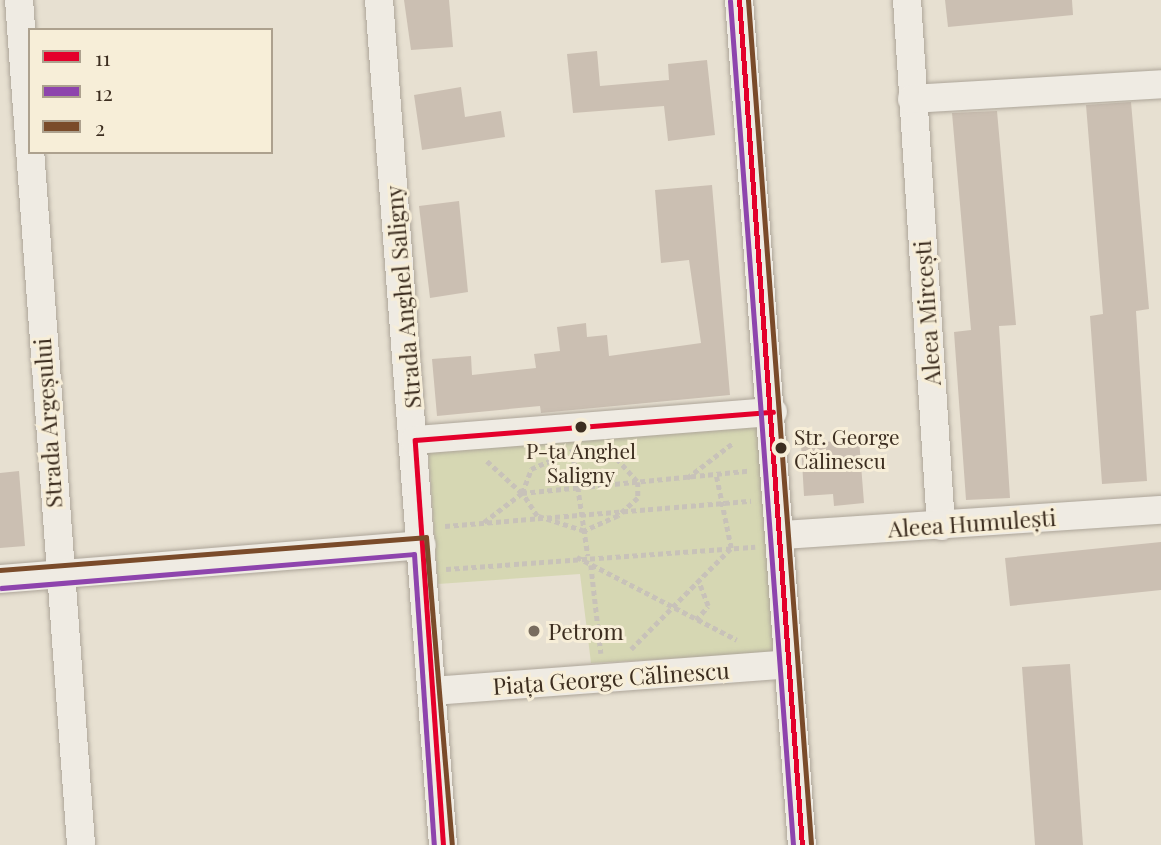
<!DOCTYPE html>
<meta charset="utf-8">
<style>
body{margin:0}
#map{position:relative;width:1161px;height:845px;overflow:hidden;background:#e7e0d1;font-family:"Playfair Display",serif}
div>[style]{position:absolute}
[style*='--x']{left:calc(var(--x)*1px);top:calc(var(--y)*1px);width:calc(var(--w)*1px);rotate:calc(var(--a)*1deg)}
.green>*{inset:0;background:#d6d7b3}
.building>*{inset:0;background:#cbbfb2}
.path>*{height:4.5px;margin-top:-2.25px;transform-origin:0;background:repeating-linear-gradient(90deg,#c8c2b9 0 5px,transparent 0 8.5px)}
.roads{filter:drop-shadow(0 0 2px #ada599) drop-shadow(0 0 2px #ada599)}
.minor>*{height:28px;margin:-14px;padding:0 14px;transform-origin:14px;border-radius:14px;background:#efebe3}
.bus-1>*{height:5px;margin:-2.5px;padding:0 2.5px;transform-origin:2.5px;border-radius:2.5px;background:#e4002b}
.bus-2>*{height:5px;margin:-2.5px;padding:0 2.5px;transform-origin:2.5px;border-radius:2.5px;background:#8e44ad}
.bus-3>*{height:5px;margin:-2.5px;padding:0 2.5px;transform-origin:2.5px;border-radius:2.5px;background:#7a4b2a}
.dots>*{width:19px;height:19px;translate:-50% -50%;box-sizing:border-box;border:4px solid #f7eed8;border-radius:50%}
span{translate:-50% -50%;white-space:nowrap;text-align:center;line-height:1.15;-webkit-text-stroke:6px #f7eed8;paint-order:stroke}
.bus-label{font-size:21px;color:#3d2e20}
.left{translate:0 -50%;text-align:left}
.street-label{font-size:23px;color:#3d2e20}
.poi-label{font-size:23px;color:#3d2e20}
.legend{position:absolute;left:28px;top:28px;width:245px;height:126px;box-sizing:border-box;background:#f7eed8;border:2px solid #ada18e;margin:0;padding:9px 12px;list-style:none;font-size:21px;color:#3d2e20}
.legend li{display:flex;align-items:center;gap:14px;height:35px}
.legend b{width:35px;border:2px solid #ada18e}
</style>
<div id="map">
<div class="green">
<div style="clip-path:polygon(764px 421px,777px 653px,591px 663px,580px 574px,438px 584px,428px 445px)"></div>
</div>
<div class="building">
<div style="clip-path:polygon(404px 0,449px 0,453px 47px,411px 50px)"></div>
<div style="clip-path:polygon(945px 0,1072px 0,1073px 15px,948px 27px)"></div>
<div style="clip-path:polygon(597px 51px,600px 86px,669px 80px,668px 64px,707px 60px,715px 135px,668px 141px,664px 106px,573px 113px,567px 54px)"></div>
<div style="clip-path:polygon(461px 87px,465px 117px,501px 111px,505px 137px,422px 150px,414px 95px)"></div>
<div style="clip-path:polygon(1131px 102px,1149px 309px,1136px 311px,1147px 481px,1102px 484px,1090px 316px,1103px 314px,1086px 105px)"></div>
<div style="clip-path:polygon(997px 111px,1016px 325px,999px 326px,1010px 498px,966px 500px,954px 332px,971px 330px,952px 113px)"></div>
<div style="clip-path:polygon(712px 185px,730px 395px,541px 413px,540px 406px,437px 416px,432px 359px,471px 356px,472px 375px,536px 368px,534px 354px,560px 351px,557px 327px,586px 323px,587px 337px,607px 335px,609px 356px,701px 343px,689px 260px,661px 263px,655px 190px)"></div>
<div style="clip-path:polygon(459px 201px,468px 292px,430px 298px,419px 206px)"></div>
<div style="clip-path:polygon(859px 439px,864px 503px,834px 506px,833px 494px,804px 496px,801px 444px)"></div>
<div style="clip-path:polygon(19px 471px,25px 546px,0 548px,0 473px)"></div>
<div style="clip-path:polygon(1161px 542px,1161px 590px,1010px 606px,1005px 558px)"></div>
<div style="clip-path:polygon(1070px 664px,1083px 845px,1035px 845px,1022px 667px)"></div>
</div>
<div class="path">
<div style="--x:572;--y:451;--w:39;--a:1"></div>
<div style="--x:611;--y:452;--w:40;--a:48"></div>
<div style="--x:638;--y:482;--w:16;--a:90"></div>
<div style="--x:638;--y:498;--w:27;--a:138"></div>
<div style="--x:618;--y:516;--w:37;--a:156"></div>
<div style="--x:584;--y:531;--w:49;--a:-162.3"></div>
<div style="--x:537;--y:516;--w:27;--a:-123"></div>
<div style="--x:522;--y:493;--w:26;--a:-69"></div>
<div style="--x:531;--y:469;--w:45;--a:-23.7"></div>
<div style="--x:573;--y:453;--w:104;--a:81.7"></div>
<div style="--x:487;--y:461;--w:47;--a:42.4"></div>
<div style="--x:522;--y:493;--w:227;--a:-5.6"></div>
<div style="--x:687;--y:478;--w:58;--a:-37.3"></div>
<div style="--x:484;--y:522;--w:48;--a:-37.3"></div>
<div style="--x:445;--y:526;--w:307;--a:-4.7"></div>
<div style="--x:577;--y:557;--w:180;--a:27.4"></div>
<div style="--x:591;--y:565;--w:89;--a:83.5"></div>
<div style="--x:446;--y:569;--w:310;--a:-4.1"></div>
<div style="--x:696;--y:620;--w:18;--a:-49"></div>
<div style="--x:708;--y:606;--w:26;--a:-111"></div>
<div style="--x:631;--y:649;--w:142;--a:-45.3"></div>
<div style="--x:731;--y:548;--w:75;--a:-101.6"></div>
</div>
<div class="roads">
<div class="minor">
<div style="--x:19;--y:0;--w:847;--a:85.8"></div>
<div style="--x:379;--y:0;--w:847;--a:85.67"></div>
<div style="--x:739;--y:0;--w:847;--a:85.74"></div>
<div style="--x:907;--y:0;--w:527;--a:86.3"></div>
<div style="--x:912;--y:99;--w:249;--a:-3.4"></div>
<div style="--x:415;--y:440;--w:359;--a:-4.5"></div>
<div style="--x:782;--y:535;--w:380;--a:-3.8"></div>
<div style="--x:0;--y:579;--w:423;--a:-4.6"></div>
<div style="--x:433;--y:691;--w:356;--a:-4.3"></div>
</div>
</div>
<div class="bus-1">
<div style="--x:739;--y:0;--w:847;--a:85.74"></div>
<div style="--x:443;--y:845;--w:406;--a:-94"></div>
<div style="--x:415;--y:440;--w:359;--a:-4.5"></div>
</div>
<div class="bus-2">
<div style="--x:730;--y:1;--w:846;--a:85.73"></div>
<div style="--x:1;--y:588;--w:414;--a:-4.7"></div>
<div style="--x:414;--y:554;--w:292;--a:86.1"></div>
</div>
<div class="bus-3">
<div style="--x:748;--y:0;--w:846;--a:85.73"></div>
<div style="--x:0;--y:570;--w:427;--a:-4.4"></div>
<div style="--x:426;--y:537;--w:308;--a:85.2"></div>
</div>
<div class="dots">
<div style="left:581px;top:427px;background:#3d2e20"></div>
<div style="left:781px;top:448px;background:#3d2e20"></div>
<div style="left:534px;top:631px;background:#786c5e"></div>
</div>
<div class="bus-label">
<span class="left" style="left:794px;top:448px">Str. George<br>Călinescu</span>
<span style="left:581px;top:462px">P-ța Anghel<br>Saligny</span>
</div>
<div class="street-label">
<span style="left:403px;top:297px;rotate:-95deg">Strada Anghel Saligny</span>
<span style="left:927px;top:313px;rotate:-94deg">Aleea Mircești</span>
<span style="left:48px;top:423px;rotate:-94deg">Strada Argeșului</span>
<span style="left:972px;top:523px;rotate:-4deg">Aleea Humulești</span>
<span style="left:611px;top:678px;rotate:-4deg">Piața George Călinescu</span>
</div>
<div class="poi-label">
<span class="left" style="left:548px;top:631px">Petrom</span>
</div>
<ul class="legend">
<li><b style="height:9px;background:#e4002b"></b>11</li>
<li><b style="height:9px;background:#8e44ad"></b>12</li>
<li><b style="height:9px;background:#7a4b2a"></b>2</li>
</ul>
</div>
